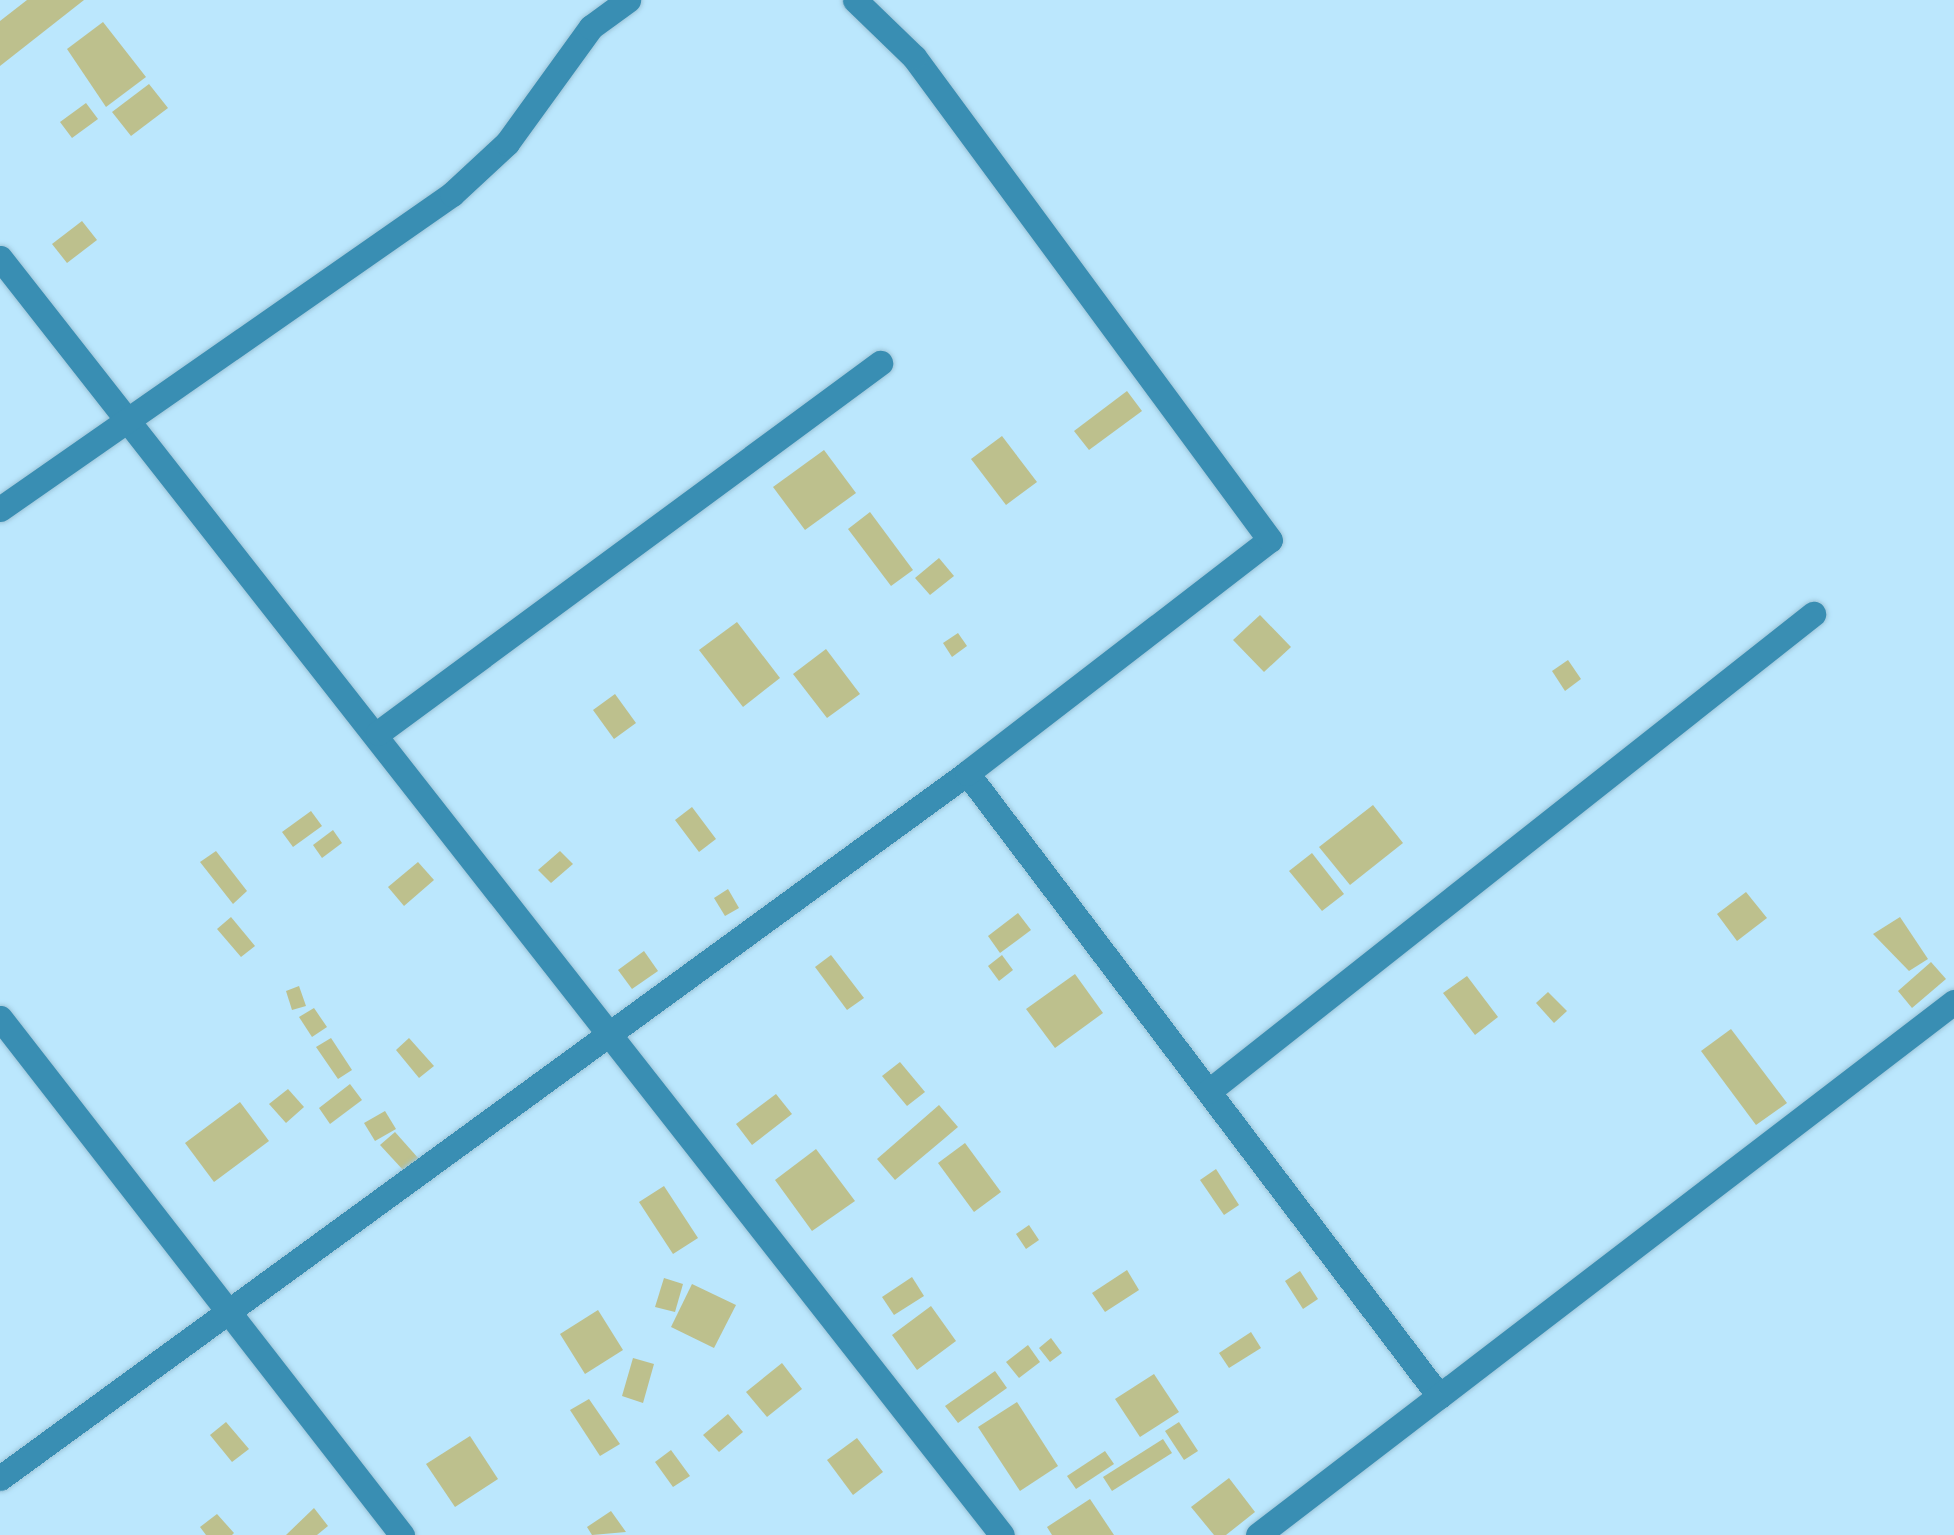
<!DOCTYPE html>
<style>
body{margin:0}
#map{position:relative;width:1954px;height:1535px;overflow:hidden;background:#bbe7fd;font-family:"Exo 2",sans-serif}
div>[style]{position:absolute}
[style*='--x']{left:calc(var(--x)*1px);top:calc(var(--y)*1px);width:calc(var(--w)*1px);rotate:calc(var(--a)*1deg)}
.building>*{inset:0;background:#bdc08d}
.roads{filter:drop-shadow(0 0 2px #9cc4d8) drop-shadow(0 0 2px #9cc4d8)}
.minor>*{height:25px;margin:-12.5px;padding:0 12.5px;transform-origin:12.5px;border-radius:12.5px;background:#398eb3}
span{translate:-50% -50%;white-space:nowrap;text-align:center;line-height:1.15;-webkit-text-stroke:10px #bbe7fd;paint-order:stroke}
</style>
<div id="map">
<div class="building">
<div style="clip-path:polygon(27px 0,84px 0,0 66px,0 21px)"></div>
<div style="clip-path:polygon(103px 22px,146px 77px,106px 107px,67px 49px)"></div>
<div style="clip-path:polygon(149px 84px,168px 108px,131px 136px,112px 112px)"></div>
<div style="clip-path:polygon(86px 103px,98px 119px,72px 138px,60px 122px)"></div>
<div style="clip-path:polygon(82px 221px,97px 240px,67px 263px,52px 244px)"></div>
<div style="clip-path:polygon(1127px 391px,1142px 411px,1089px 450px,1074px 431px)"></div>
<div style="clip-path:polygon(1002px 436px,1037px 482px,1006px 505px,971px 459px)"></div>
<div style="clip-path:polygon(824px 450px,856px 493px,805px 530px,773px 487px)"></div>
<div style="clip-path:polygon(870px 512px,913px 570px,891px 586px,848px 529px)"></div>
<div style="clip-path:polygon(939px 558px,954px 576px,930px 595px,915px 578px)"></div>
<div style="clip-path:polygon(1260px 615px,1291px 647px,1264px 672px,1233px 640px)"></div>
<div style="clip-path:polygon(737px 622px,780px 678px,743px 707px,699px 650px)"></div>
<div style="clip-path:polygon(958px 633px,967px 646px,952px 657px,943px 643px)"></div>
<div style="clip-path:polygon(826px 649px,860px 694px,827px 718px,793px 674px)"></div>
<div style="clip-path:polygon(1568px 660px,1581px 679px,1565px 691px,1552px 671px)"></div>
<div style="clip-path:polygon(615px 694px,636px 723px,614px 739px,593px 710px)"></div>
<div style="clip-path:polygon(1373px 805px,1403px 843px,1350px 885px,1319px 847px)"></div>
<div style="clip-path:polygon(692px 807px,716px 839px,699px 852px,675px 820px)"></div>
<div style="clip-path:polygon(311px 811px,322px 826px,293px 847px,282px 832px)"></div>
<div style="clip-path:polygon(333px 830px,342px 843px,322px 858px,313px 845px)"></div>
<div style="clip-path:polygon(216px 851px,247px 891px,233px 904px,200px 862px)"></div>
<div style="clip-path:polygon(560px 851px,573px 864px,551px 883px,538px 870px)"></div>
<div style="clip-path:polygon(1312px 853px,1344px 894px,1322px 911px,1289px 871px)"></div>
<div style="clip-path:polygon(418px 862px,434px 880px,404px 906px,388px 887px)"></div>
<div style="clip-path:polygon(728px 889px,739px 908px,725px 916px,714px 898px)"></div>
<div style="clip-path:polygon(1746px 892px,1767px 918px,1737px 941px,1717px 914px)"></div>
<div style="clip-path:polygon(1018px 913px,1031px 930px,1000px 953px,988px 936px)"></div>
<div style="clip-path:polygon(231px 917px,255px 946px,241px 957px,217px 929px)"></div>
<div style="clip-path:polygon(1900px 917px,1928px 959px,1909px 971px,1873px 934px)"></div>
<div style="clip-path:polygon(644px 951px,658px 971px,632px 989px,618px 970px)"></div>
<div style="clip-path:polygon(831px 955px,864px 998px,847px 1010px,815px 967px)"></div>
<div style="clip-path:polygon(1002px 955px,1013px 970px,999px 981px,988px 966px)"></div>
<div style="clip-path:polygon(1931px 962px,1946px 979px,1912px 1008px,1898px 991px)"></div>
<div style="clip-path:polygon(1075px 974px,1103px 1013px,1055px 1048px,1026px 1009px)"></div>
<div style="clip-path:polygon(1467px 976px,1498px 1017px,1475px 1035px,1443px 993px)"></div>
<div style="clip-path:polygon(299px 986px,306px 1006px,292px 1010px,286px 991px)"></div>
<div style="clip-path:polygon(1548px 992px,1567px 1011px,1554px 1023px,1536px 1003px)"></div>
<div style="clip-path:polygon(314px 1008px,327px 1027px,312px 1037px,299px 1017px)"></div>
<div style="clip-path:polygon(1731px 1029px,1787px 1103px,1756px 1125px,1701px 1051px)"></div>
<div style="clip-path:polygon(331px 1038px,352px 1070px,338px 1079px,316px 1047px)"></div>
<div style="clip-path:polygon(409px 1038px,434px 1066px,419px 1078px,396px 1050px)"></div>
<div style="clip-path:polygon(900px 1062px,925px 1092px,907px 1106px,882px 1076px)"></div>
<div style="clip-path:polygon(350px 1084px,362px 1100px,330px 1124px,319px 1108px)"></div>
<div style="clip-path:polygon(288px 1089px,304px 1107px,286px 1123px,269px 1104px)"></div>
<div style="clip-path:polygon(776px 1094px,792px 1114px,752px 1145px,736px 1124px)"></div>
<div style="clip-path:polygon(240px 1102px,269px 1141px,214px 1182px,185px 1143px)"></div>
<div style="clip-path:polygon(939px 1105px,958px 1127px,895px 1180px,877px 1159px)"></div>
<div style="clip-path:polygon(385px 1111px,396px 1129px,375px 1141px,364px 1123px)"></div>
<div style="clip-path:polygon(395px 1132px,419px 1159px,404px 1171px,380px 1145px)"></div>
<div style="clip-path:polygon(965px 1143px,1001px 1192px,974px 1212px,938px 1163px)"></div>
<div style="clip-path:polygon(816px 1149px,855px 1201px,812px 1231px,775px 1180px)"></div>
<div style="clip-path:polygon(1216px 1169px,1239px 1205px,1224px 1215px,1200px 1180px)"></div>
<div style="clip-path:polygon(664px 1186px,698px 1238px,673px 1254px,639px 1202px)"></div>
<div style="clip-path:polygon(1029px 1225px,1039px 1240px,1026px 1249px,1016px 1234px)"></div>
<div style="clip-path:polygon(1127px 1270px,1139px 1290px,1105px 1312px,1092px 1293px)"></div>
<div style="clip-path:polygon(1300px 1271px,1318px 1299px,1303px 1309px,1285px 1281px)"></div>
<div style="clip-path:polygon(912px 1277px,924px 1296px,894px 1315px,882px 1297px)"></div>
<div style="clip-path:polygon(664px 1278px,683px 1284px,675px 1312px,655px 1307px)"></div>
<div style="clip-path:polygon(692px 1284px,736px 1305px,714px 1348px,671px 1327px)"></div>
<div style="clip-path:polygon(931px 1306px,956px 1341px,917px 1370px,892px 1335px)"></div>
<div style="clip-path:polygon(598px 1310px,623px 1350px,585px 1374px,560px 1334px)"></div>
<div style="clip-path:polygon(1251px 1332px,1261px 1348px,1229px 1368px,1219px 1353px)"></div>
<div style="clip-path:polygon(1051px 1338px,1062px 1353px,1050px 1362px,1039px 1348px)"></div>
<div style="clip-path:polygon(1028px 1345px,1040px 1362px,1019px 1378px,1006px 1362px)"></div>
<div style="clip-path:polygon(633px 1358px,654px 1364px,643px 1403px,622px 1396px)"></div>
<div style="clip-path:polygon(782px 1363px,802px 1389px,767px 1417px,746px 1392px)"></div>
<div style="clip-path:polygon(995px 1371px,1007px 1388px,958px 1423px,945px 1406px)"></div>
<div style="clip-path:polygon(1154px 1374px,1179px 1412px,1140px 1437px,1115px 1399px)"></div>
<div style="clip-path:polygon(589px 1399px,620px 1444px,600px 1456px,570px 1410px)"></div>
<div style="clip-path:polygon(1017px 1402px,1058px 1466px,1020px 1491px,978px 1427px)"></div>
<div style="clip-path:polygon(728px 1414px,743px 1432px,719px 1452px,703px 1435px)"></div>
<div style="clip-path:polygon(226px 1422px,249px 1449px,232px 1462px,210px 1435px)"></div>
<div style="clip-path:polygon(1179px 1422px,1198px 1451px,1184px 1460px,1165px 1431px)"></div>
<div style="clip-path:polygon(470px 1436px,498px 1479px,455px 1507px,426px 1464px)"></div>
<div style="clip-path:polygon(857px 1438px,883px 1472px,853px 1495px,827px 1460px)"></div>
<div style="clip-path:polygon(1163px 1439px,1172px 1453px,1112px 1491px,1103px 1477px)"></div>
<div style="clip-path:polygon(671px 1450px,690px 1476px,673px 1487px,655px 1462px)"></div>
<div style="clip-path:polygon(1105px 1451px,1114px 1464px,1076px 1489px,1067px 1476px)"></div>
<div style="clip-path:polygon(1229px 1478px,1255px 1512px,1226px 1535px,1214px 1535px,1191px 1507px)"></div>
<div style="clip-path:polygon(1090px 1499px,1114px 1535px,1052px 1535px,1047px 1527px)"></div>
<div style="clip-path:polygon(314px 1508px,328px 1526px,317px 1535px,286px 1535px)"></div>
<div style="clip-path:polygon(611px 1511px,626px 1532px,592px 1535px,587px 1527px)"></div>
<div style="clip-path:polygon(217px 1514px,234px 1533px,232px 1535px,206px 1535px,200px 1527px)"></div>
</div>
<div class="roads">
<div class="minor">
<div style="--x:0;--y:258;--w:1623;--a:51.88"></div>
<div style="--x:0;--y:509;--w:551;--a:-34.87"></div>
<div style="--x:452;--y:194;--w:75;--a:-42.8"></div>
<div style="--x:507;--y:143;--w:143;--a:-54.1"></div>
<div style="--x:591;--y:27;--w:46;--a:-36.1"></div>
<div style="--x:378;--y:733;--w:624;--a:-36.39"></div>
<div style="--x:967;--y:773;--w:782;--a:52.85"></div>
<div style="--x:0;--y:1018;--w:655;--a:52.13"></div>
<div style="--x:1209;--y:1091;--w:770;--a:-38.3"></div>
<div style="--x:0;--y:1478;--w:1197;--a:-36.09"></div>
<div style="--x:967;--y:773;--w:382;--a:-37.6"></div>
<div style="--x:1270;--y:540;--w:600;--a:-126.39"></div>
<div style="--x:914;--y:57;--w:82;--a:-136"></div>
<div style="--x:1258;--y:1535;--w:877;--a:-37.45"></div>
</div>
</div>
</div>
